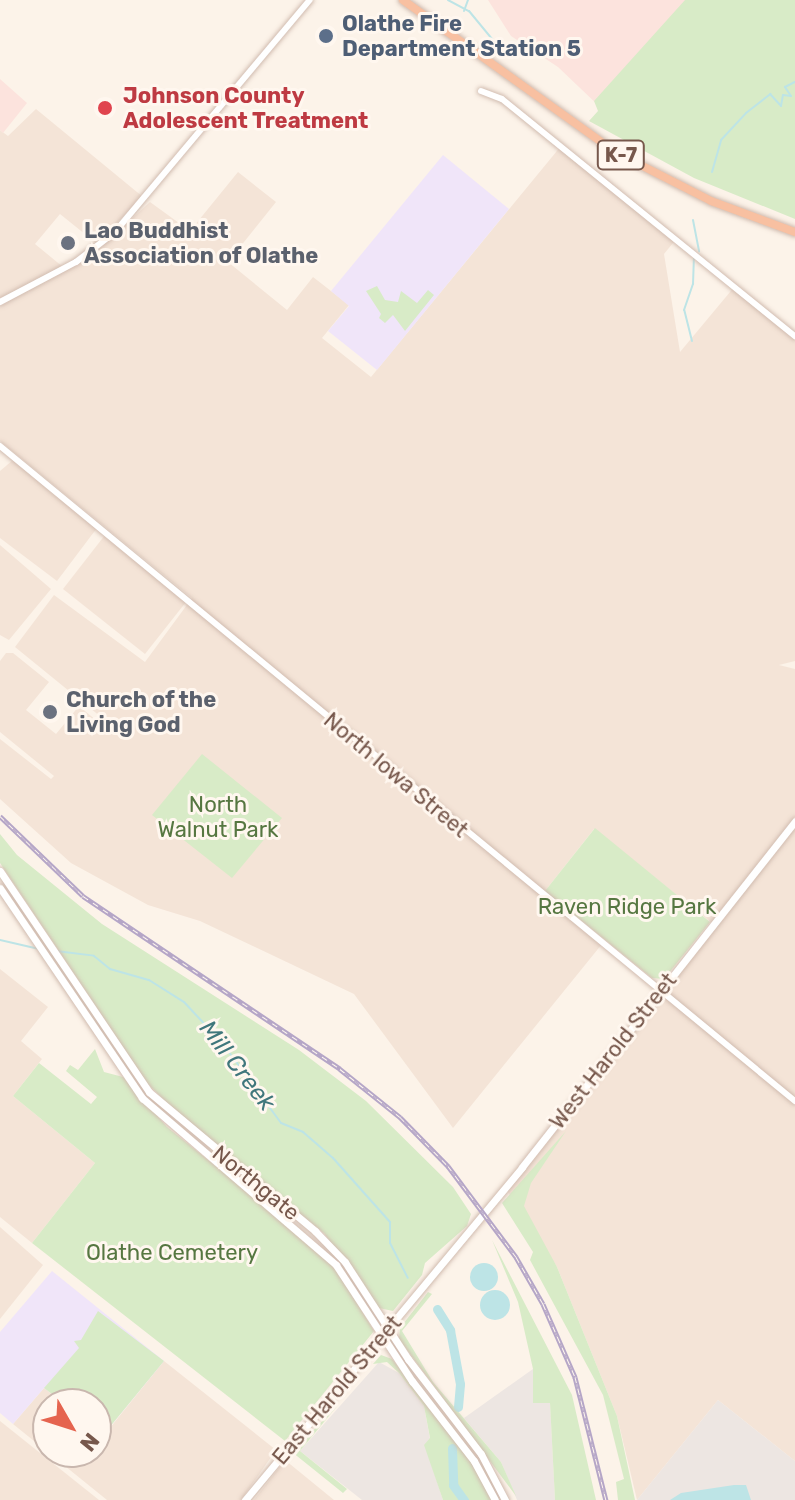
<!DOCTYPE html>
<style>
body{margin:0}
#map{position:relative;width:795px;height:1500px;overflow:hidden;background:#fcf3e9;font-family:Rubik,sans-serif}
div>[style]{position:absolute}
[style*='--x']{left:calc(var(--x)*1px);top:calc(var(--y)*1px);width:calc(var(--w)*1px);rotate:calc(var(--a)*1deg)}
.residential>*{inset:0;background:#f4e4d7}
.commercial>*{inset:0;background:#fce3dd}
.industrial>*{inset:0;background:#ede6e2}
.education>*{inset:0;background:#f0e5f9}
.green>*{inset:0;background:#d8ebc7}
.water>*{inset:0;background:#bde4e6}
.round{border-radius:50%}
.stream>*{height:2px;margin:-1px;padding:0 1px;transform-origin:1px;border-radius:1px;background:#bde4e6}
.river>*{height:9px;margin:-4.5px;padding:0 4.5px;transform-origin:4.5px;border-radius:4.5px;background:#bde4e6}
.roads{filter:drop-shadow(0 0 2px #d1bcb0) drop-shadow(0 0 2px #d1bcb0)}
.tertiary>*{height:6px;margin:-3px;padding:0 3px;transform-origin:3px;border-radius:3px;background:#fff}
.secondary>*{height:7px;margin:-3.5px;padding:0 3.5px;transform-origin:3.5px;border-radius:3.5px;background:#fff}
.trunk>*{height:8px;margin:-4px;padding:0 4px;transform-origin:4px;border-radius:4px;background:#f8c0a1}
.rail>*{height:5px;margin-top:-2.5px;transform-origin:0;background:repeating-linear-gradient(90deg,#fff7ef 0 6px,#b5a6c7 0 12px);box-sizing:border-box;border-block:2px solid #b5a6c7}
.dots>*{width:22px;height:22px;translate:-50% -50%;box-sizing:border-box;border:4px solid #fff7ef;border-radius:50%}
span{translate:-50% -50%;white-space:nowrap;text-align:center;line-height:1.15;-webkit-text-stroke:6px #fff7ef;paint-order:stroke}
.shield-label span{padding:2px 6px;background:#fff7ef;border:2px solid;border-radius:6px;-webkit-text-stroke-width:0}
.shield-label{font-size:20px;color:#77584c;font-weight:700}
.service-label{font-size:22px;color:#4e5e75;font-weight:700}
.left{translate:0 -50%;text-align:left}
.health-label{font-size:22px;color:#be3a42;font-weight:700}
.worship-label{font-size:22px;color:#5b616d;font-weight:700}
.street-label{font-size:22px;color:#77584c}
.park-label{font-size:22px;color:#567741}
.water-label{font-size:24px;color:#40777c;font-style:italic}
.north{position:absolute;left:32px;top:1388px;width:80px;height:80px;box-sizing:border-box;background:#fff7ef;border:2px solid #c9b7ae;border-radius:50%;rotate:129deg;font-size:22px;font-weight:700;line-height:32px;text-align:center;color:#77584c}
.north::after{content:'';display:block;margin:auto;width:28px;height:36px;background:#e5644f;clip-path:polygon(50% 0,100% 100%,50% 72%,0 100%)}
</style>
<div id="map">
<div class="residential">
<div style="clip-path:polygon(36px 109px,143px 197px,96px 243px,60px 214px,35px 244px,63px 267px,0 299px,0 130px,8px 136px)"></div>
<div style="clip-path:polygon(561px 146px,677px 238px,664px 254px,680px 352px,735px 286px,795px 335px,795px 661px,779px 665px,795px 669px,795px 1461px,718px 1400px,637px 1500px,617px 1416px,557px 1267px,504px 1186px,713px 924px,594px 829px,545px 891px,602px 944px,453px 1128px,354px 994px,200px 921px,148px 905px,71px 863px,0 799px,0 739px,51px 779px,54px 776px,0 732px,0 661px,6px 653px,13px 653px,49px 682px,26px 710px,56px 734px,79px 706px,97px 721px,101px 717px,15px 647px,54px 595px,145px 662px,192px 598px,0 441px,0 306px,90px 257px,150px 202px,190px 231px,238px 172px,276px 202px,228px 262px,287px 310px,313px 277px,349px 305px,322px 338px,371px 377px)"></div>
<div style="clip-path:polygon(13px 460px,97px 528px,57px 581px,0 538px,0 471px)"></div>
<div style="clip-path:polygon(105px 535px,186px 602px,145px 654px,63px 589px)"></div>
<div style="clip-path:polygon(0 545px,51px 589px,9px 640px,0 635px)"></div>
<div style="clip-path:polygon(0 969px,48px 1007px,21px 1041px,42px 1059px,13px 1096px,95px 1163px,32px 1243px,0 1217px)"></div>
<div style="clip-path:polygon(0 1227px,43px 1265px,0 1319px)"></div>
<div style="clip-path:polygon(164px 1361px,276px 1450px,241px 1500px,107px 1500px,13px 1424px,44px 1388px,65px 1404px,48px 1404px,48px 1452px,96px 1452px,96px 1428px,105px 1434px)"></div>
<div style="clip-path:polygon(0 1421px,99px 1500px,0 1500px)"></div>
<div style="clip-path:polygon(285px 1460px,334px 1500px,254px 1500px)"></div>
</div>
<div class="commercial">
<div style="clip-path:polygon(488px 0,690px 0,601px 108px,558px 67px,511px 36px)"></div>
<div style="clip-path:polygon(0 79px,27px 103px,3px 133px,0 130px)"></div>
</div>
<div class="industrial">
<div style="clip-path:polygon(379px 1362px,399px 1373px,424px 1406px,430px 1439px,425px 1445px,443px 1500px,362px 1500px,300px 1451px)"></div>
<div style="clip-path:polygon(533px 1369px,533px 1403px,550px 1402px,555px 1500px,517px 1500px,501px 1462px,464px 1418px)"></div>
<div style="clip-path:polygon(718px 1400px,795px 1461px,795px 1500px,637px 1500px)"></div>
</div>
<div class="education">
<div style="clip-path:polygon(443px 155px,509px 209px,377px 370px,328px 331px,349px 306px,331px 291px)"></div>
<div style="clip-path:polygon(52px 1271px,164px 1361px,104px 1434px,96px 1428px,96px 1404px,65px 1404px,44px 1388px,13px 1424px,0 1413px,0 1332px)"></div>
</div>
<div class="green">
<div style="clip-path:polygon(685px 0,795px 0,795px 219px,694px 178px,589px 121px,598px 111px,594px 101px)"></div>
<div style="clip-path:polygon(377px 286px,385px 300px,398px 302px,401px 291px,417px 303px,428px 290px,434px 295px,405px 331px,393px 315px,385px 323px,379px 318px,381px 314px,366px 291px)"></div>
<div style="clip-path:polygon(202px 754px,282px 818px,232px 878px,152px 815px)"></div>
<div style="clip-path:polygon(595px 828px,710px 922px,664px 979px,652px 978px,545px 891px)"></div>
<div style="clip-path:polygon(0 834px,17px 855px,102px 924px,299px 1050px,366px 1101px,453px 1187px,471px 1214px,467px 1226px,425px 1263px,422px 1275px,393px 1311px,379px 1308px,324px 1233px,185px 1121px,148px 1084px,0 863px)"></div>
<div style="clip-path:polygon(95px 1049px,104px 1072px,123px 1077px,167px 1127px,311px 1243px,336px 1269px,374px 1331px,285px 1441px,32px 1243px,95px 1163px,13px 1096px,39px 1063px,91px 1104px,97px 1097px,66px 1071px,70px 1065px,78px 1070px)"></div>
<div style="clip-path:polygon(566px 1131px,531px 1183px,524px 1206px,557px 1267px,617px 1416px,635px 1500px,618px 1500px,616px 1482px,624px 1479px,603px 1395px,530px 1260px,533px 1252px,502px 1203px)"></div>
<div style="clip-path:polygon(492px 1240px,572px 1395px,596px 1500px,555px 1500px,550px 1403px,533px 1403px,533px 1369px,518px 1302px)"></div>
<div style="clip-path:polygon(428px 1292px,432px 1294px,402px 1331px,433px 1382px,501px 1462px,516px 1496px,399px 1339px,400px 1328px)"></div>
<div style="clip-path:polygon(98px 1311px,164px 1361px,104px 1434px,96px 1428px,96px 1404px,65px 1404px,44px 1388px,79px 1348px,74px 1341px,81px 1340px)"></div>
<div style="clip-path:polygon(381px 1355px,392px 1359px,472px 1462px,492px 1500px,443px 1500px,424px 1445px,430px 1438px,424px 1406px,399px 1373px,387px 1362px,373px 1364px)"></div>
<div style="clip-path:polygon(338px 1405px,300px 1451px,347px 1489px,343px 1493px,292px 1452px)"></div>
</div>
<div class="water">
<div class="round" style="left:470px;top:1263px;width:28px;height:28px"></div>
<div class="round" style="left:480px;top:1290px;width:30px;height:30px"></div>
<div style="clip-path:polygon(734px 1485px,746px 1485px,751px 1500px,670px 1500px,681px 1493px)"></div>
</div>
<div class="stream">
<div style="--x:448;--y:0;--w:24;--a:28"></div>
<div style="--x:469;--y:11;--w:52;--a:50.5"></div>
<div style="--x:464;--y:11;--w:12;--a:-70"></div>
<div style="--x:712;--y:172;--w:33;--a:-74"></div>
<div style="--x:721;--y:140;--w:37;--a:-47"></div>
<div style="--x:746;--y:113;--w:31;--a:-38"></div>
<div style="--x:770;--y:94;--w:16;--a:47"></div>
<div style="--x:781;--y:106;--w:11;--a:-80"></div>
<div style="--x:783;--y:95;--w:8;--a:7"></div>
<div style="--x:791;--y:96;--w:11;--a:-124"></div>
<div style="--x:785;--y:87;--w:11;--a:-27"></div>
<div style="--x:693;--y:220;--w:32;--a:79"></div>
<div style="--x:692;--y:341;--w:32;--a:-104"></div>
<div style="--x:684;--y:310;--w:28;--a:-71"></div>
<div style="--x:693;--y:284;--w:26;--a:-88"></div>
<div style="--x:0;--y:940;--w:39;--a:13"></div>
<div style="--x:56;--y:951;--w:38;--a:7"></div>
<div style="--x:94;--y:956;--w:21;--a:39"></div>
<div style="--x:110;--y:969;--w:41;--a:15.8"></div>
<div style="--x:149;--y:980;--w:41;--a:32.2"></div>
<div style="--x:184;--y:1002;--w:57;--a:47.1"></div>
<div style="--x:223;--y:1044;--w:98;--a:53.7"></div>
<div style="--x:281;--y:1123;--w:24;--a:22"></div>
<div style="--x:303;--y:1132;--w:40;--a:41"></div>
<div style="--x:333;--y:1158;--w:86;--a:48.3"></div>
<div style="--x:390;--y:1222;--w:21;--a:90"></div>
<div style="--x:390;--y:1243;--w:39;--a:63"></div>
</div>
<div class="river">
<div style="--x:437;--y:1309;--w:25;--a:58"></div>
<div style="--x:450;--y:1330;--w:55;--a:79.5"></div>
<div style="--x:460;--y:1384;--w:23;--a:95"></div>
<div style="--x:452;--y:1448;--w:37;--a:88"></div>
<div style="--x:453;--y:1485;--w:19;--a:54"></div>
</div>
<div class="roads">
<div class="tertiary">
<div style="--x:481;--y:91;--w:22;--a:21"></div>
<div style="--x:502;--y:99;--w:377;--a:39"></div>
<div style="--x:0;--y:302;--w:86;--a:-27.8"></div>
<div style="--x:76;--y:262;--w:49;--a:-37.6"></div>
<div style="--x:115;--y:232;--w:303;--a:-50"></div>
<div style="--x:0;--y:446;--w:1030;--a:39.49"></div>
</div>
<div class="secondary">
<div style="--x:0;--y:871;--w:267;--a:56"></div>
<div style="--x:149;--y:1092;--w:217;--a:39.9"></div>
<div style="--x:315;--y:1231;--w:43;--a:45.9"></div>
<div style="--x:345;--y:1262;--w:116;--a:57"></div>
<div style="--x:408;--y:1359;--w:120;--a:52.5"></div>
<div style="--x:481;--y:1454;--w:52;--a:62.4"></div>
<div style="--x:0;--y:888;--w:254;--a:55.9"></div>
<div style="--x:142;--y:1098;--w:256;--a:40.7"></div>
<div style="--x:336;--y:1265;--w:139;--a:56.8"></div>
<div style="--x:412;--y:1381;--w:101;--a:52.2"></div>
<div style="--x:474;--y:1461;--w:44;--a:61.7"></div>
<div style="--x:245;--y:1500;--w:433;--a:-50.2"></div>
<div style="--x:522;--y:1167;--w:441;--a:-51.7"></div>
</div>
<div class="trunk">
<div style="--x:403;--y:0;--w:261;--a:35.6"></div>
<div style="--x:615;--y:152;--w:108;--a:27"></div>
<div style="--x:711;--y:201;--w:90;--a:20.3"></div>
</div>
</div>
<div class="rail">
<div style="--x:0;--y:816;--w:115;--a:43.9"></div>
<div style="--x:83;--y:896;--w:310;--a:33.9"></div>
<div style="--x:340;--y:1069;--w:77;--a:38.7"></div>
<div style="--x:400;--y:1117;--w:69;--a:45.6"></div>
<div style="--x:448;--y:1166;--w:114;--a:53.2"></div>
<div style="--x:516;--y:1257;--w:54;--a:60.1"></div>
<div style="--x:543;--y:1304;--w:80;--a:66.3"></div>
<div style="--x:575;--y:1377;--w:127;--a:75.9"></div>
</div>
<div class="dots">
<div style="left:326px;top:36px;background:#5c6f8a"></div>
<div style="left:105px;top:108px;background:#e0444e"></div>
<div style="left:68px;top:243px;background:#6b7280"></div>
<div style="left:50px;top:712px;background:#6b7280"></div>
</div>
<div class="shield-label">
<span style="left:621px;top:155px">K-7</span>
</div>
<div class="service-label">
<span class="left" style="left:342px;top:36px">Olathe Fire<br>Department Station 5</span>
</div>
<div class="health-label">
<span class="left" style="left:123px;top:108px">Johnson County<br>Adolescent Treatment</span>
</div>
<div class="worship-label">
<span class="left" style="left:84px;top:243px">Lao Buddhist<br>Association of Olathe</span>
<span class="left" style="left:66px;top:712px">Church of the<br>Living God</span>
</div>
<div class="street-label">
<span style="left:396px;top:775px;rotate:40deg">North Iowa Street</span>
<span style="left:613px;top:1051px;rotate:-52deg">West Harold Street</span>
<span style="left:256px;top:1183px;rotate:39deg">Northgate</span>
<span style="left:337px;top:1390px;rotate:-50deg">East Harold Street</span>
</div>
<div class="park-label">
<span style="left:218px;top:817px">North<br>Walnut Park</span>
<span style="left:627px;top:907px">Raven Ridge Park</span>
<span style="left:172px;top:1253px">Olathe Cemetery</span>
</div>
<div class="water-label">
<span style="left:237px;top:1066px;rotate:52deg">Mill Creek</span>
</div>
<div class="north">N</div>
</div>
